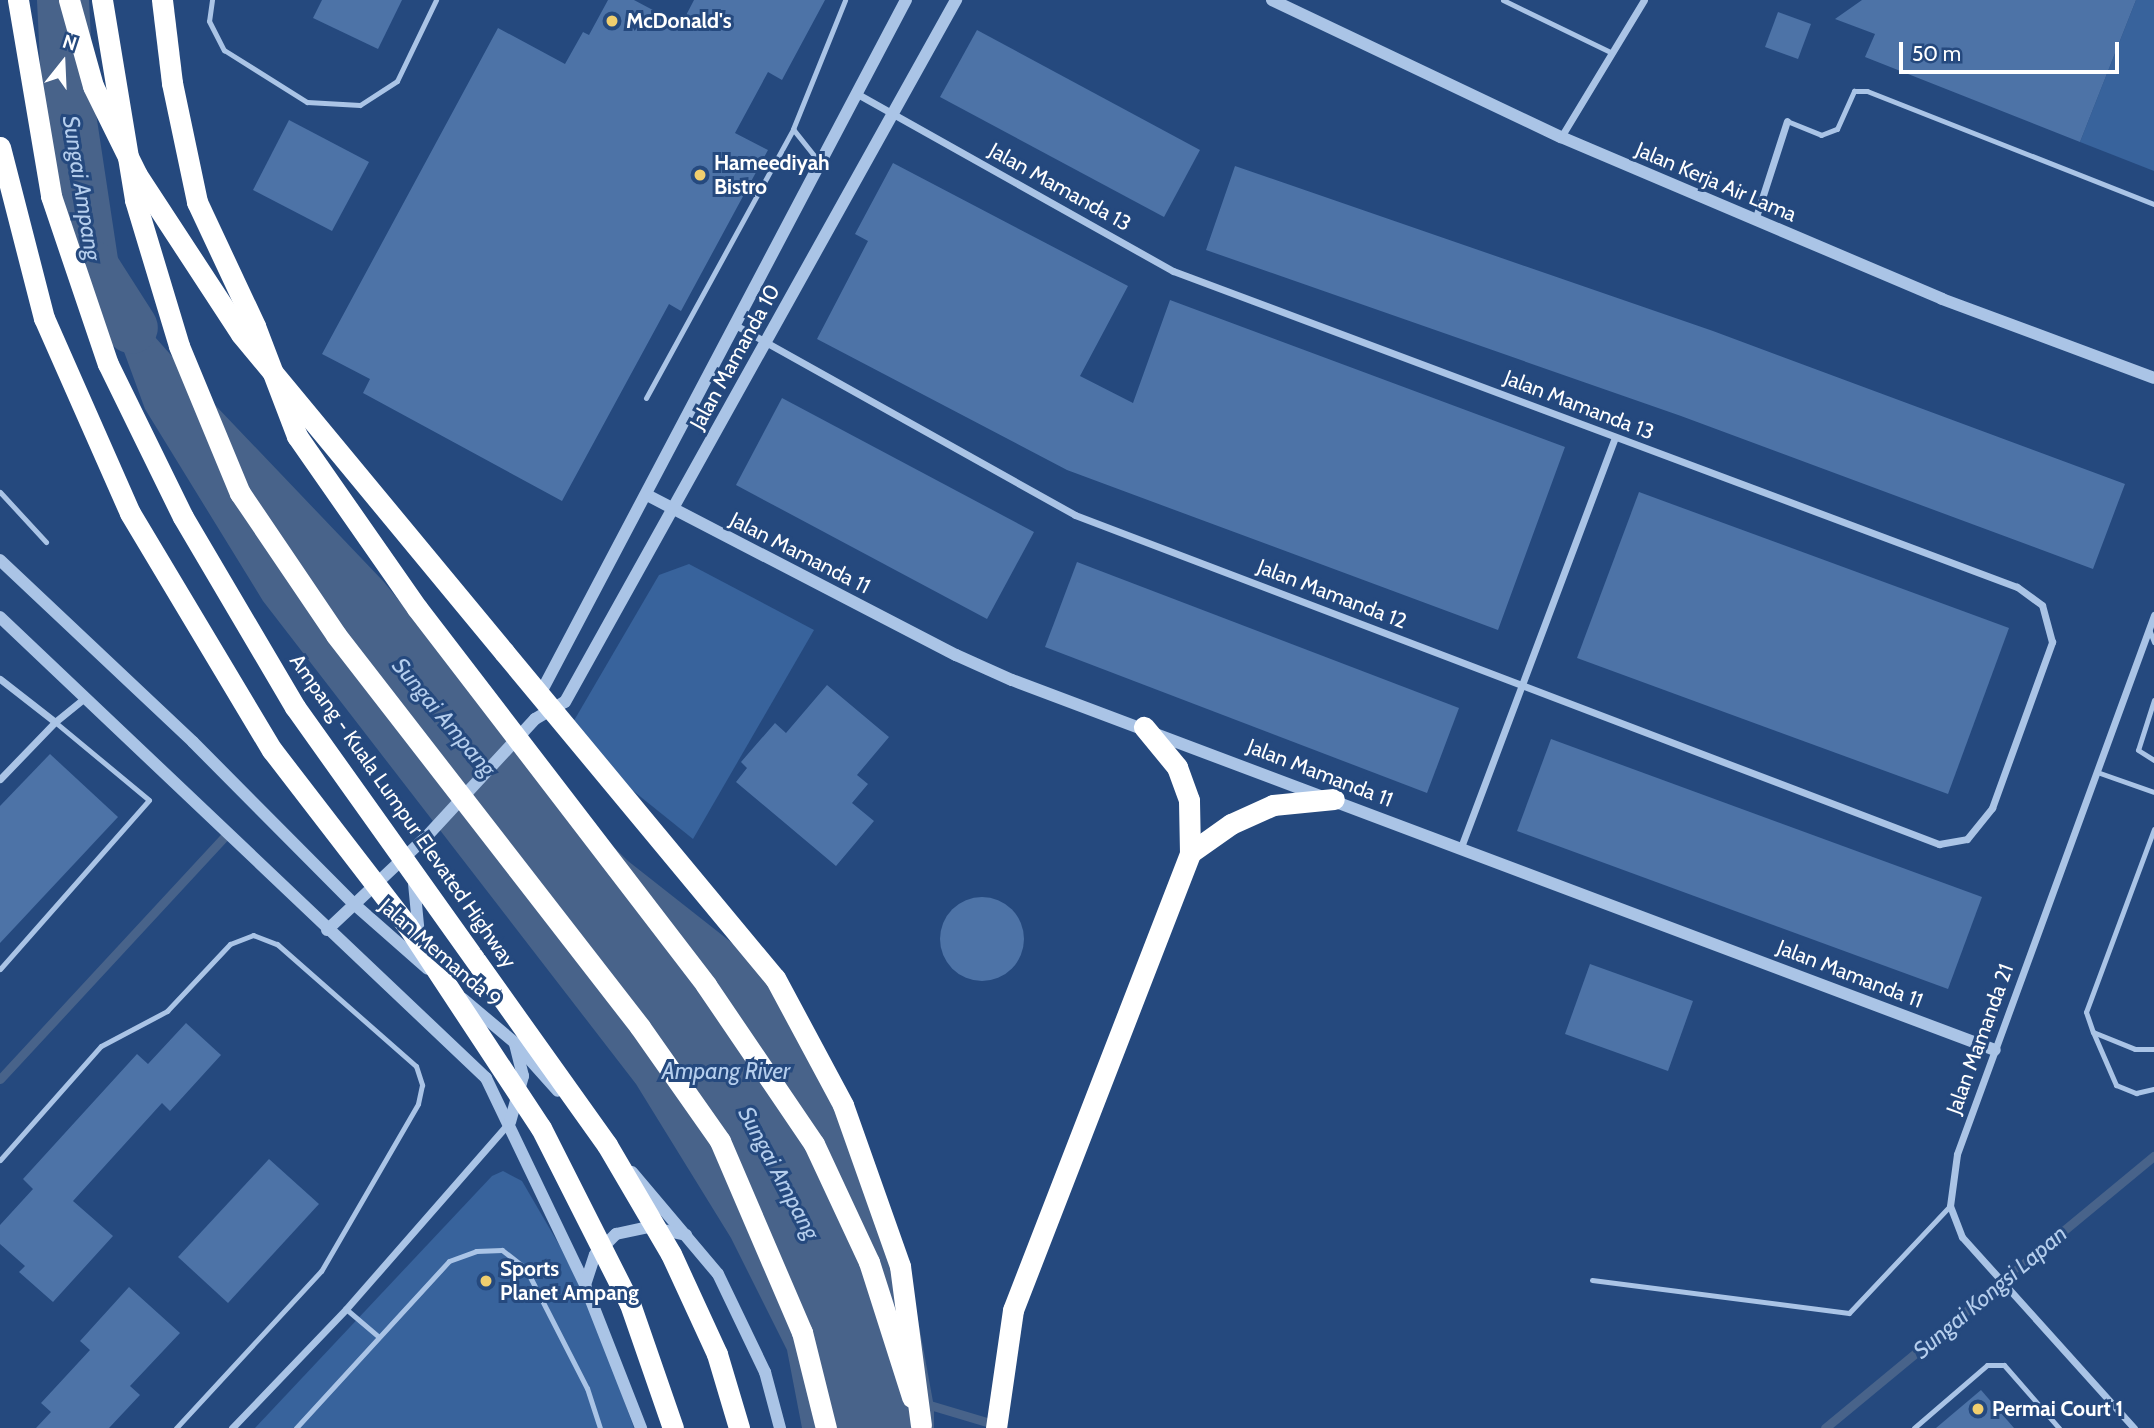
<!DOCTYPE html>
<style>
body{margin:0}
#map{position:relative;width:2154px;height:1428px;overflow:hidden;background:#25497e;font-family:Cabin,sans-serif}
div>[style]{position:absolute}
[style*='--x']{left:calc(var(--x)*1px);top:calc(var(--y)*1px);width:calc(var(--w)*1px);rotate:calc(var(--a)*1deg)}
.green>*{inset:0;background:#38639c}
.water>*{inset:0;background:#48638a}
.stream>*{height:9px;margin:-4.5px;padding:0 4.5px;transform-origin:4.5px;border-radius:4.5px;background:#48638a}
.river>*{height:52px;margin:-26px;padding:0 26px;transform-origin:26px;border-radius:26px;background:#48638a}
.building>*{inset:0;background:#4d73a7}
.round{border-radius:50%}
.service>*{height:5px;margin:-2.5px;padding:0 2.5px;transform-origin:2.5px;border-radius:2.5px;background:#aac4e6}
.minor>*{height:7px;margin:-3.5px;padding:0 3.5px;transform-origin:3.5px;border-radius:3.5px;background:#aac4e6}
.tertiary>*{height:12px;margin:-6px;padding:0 6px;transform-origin:6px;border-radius:6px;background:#aac4e6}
.motorway>*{height:21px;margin:-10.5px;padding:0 10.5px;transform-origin:10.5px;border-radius:10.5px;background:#fff}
.motorway-bridge>*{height:21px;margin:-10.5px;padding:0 10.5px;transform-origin:10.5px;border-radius:10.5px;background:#fff}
.dots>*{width:19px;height:19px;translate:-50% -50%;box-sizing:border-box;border:4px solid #25497e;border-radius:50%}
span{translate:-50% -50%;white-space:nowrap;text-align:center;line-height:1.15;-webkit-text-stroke:6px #25497e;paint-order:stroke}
.poi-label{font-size:21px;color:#fff;font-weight:700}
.left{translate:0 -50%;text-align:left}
.street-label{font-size:21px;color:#fff}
.water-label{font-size:23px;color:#b5ceed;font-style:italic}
.north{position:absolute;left:28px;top:28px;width:70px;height:70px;-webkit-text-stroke:5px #25497e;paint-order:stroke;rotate:18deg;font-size:19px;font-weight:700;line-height:28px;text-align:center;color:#fff}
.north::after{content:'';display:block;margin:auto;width:24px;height:32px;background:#fff;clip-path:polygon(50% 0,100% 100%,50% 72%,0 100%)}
.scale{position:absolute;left:1899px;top:42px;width:220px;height:32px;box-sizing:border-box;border:4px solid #fff;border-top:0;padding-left:9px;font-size:21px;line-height:24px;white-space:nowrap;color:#fff;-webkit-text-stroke:5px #25497e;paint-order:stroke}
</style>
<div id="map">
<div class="green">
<div style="clip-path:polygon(2136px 0,2154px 0,2154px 171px,2080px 142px)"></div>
<div style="clip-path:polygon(689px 564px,814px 630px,693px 839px,565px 736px,659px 575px)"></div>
<div style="clip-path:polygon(503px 1171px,522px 1181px,561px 1248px,593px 1314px,634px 1428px,255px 1428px,492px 1176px)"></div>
</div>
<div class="water">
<div style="clip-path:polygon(93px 267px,216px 406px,384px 582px,542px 777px,628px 861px,750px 957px,798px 1028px,906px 1254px,934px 1407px,934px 1428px,802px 1428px,787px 1350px,731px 1238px,636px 1084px,263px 601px,145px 409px)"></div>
</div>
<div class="stream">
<div style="--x:0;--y:1079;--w:335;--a:-47.2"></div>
<div style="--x:923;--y:1403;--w:77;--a:16.6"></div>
<div style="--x:1825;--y:1428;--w:427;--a:-39.6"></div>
</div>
<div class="river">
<div style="--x:63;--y:0;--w:102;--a:87.2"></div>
<div style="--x:68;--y:102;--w:167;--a:81.4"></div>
<div style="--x:93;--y:267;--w:72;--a:57.4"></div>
</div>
<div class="building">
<div style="clip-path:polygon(322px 0,402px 0,378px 49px,313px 18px)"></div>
<div style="clip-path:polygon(608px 0,634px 0,681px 25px,694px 0,825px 0,782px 80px,768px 72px,735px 133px,768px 150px,681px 311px,669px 304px,562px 501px,363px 393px,370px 379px,322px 354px,498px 28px,565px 64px,583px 32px,589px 35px)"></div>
<div style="clip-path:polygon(1862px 0,2136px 0,2080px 142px,1865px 57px,1875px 34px,1835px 19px)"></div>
<div style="clip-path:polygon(1778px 12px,1811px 24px,1798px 59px,1765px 47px)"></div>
<div style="clip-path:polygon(977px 30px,1200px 150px,1164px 217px,940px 97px)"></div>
<div style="clip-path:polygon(289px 120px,369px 162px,332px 231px,253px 190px)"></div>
<div style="clip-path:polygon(893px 163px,1128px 286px,1080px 376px,1133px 403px,1170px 300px,1565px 447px,1498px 630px,1067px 470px,817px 339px,868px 241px,855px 234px)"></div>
<div style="clip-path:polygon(1235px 166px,1713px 331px,2125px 484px,2093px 569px,1681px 416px,1206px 250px)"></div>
<div style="clip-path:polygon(782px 398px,1034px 532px,987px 619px,736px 485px)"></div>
<div style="clip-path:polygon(1639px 492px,2009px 628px,1948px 794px,1577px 658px)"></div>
<div style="clip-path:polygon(1077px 562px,1459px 708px,1427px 793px,1045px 647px)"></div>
<div style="clip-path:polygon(827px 685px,889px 737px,857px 775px,868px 784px,852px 803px,874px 821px,836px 866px,736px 782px,747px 768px,741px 762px,775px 723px,786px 733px)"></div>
<div style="clip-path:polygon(1551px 739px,1982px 897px,1948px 989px,1517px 831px)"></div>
<div style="clip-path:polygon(50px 754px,118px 817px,0 943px,0 806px)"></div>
<div class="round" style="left:940px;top:897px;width:84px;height:84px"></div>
<div style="clip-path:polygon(1590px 964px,1693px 1001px,1668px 1071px,1565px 1034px)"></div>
<div style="clip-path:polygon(186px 1023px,221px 1055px,170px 1111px,162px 1103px,73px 1201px,113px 1236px,53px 1302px,19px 1272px,25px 1266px,0 1244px,0 1225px,33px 1189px,23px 1179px,137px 1054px,148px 1064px)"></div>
<div style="clip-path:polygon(269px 1159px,319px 1204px,228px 1303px,178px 1257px)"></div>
<div style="clip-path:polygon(129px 1287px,180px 1333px,130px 1386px,140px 1395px,109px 1428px,36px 1428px,51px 1412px,41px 1403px,90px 1350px,80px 1341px)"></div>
<div style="clip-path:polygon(1981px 1390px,2014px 1428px,1936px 1428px)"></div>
</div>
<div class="service">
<div style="--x:212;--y:0;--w:21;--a:98"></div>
<div style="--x:209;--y:21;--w:33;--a:63"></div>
<div style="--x:224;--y:50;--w:98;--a:32.1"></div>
<div style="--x:307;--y:102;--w:53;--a:3.2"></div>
<div style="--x:360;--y:105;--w:44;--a:-33"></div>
<div style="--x:397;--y:81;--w:90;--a:-64.3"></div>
<div style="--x:1503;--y:0;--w:121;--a:25.9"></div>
<div style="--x:1787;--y:121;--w:37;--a:22"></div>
<div style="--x:1821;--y:135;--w:17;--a:-21"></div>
<div style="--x:1837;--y:129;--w:42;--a:-65.9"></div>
<div style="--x:1854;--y:91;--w:13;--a:0"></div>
<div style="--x:1867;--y:91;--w:308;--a:21.5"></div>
<div style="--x:820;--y:163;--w:43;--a:-128.5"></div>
<div style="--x:793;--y:129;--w:139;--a:-68"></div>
<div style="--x:646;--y:398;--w:307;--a:-61.3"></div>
<div style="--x:0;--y:492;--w:68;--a:47.4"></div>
<div style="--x:2149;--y:629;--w:14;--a:69"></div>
<div style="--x:2154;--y:700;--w:52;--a:107.7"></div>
<div style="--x:2138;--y:750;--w:19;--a:32"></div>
<div style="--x:2097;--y:772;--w:60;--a:19.3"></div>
<div style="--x:2154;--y:829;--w:195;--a:110.4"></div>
<div style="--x:2086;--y:1012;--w:21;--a:71"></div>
<div style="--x:2093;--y:1032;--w:45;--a:22"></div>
<div style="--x:2135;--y:1049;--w:19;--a:0"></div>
<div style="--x:0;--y:969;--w:225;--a:-48.6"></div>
<div style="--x:149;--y:800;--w:122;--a:-140.3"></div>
<div style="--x:2093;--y:1032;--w:58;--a:66.5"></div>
<div style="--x:2116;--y:1085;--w:22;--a:22"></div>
<div style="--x:2136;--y:1093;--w:18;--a:-13"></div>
<div style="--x:0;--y:1160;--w:152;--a:-48.5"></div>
<div style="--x:101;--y:1046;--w:75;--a:-27.9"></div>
<div style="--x:167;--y:1011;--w:92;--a:-46.8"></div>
<div style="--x:230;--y:944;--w:25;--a:-21"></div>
<div style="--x:253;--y:935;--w:26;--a:21"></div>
<div style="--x:277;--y:944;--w:185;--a:41.3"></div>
<div style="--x:416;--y:1066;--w:20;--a:72"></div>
<div style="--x:422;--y:1085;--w:19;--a:102"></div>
<div style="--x:418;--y:1104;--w:193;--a:120.1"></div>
<div style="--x:321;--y:1271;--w:214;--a:132.7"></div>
<div style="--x:1592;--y:1280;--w:259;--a:7.3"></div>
<div style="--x:1849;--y:1313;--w:147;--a:-46.7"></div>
<div style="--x:346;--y:1309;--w:43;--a:40.3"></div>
<div style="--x:296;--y:1428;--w:226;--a:-47.5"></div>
<div style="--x:449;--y:1261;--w:29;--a:-20"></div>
<div style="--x:476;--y:1251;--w:26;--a:-2"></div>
<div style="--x:502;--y:1250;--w:31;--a:38"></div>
<div style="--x:526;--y:1269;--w:134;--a:62.9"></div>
<div style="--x:587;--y:1388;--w:42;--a:72"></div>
<div style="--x:1914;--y:1428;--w:96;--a:-40.8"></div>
<div style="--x:1987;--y:1365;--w:17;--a:0"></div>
<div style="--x:2004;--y:1365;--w:84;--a:48.9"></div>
</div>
<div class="minor">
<div style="--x:1561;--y:137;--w:160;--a:-58.8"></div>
<div style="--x:1755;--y:220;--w:104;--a:-72.1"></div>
<div style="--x:737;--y:326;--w:387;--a:29.2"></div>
<div style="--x:1075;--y:515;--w:925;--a:20.85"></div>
<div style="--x:1939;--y:844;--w:28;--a:-10"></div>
<div style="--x:1967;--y:839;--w:40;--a:-51"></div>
<div style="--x:1992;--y:808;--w:177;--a:-70.1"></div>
<div style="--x:2052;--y:642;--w:38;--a:-105"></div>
<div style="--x:2042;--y:605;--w:31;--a:-144"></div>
<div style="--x:2017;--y:587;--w:901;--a:-159.47"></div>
<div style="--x:1173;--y:271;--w:361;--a:-150.7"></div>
<div style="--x:0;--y:679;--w:70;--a:38"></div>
<div style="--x:0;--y:779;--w:79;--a:-46"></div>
<div style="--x:55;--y:722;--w:40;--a:-39"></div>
<div style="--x:1461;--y:847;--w:438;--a:-69.4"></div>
<div style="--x:232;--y:1428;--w:165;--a:-46.2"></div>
<div style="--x:346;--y:1309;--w:247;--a:-48.8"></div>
<div style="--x:2134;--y:1428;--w:257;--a:-132"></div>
<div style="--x:1962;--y:1237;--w:33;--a:-111"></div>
<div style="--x:1950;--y:1206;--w:52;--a:-82.3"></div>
<div style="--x:1957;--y:1154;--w:574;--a:-69.92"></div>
</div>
<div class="tertiary">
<div style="--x:1272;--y:0;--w:320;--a:25.4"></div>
<div style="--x:1561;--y:137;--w:414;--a:23"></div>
<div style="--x:1942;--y:299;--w:226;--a:20.4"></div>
<div style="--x:647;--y:495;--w:348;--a:27.4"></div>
<div style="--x:956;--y:655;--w:61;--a:24.1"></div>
<div style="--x:1012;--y:680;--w:1050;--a:20.63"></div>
<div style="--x:0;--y:560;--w:265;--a:43.3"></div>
<div style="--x:193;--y:742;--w:228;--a:45.2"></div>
<div style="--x:354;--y:904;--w:98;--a:41.3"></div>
<div style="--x:0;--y:617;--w:670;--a:43.49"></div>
<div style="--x:486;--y:1078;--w:229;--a:64.4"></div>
<div style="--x:585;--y:1285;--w:154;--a:68.6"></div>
<div style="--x:538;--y:698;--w:789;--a:-62.2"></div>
<div style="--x:413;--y:873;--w:62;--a:84.5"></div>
<div style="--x:327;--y:930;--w:139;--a:-43.2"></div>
<div style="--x:428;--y:835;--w:158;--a:-47.3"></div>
<div style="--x:535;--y:719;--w:34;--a:-30"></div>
<div style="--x:565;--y:702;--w:804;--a:-60.88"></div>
<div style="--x:463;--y:999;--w:68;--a:40.2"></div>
<div style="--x:515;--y:1043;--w:64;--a:48.1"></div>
<div style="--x:510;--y:1122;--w:48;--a:-74.2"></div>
<div style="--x:523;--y:1076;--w:32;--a:-104"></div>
<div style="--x:632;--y:1172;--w:133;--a:49.9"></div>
<div style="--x:718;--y:1274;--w:109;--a:64.4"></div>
<div style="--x:765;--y:1372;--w:58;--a:75"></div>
<div style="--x:585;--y:1285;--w:32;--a:-72"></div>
<div style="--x:595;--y:1255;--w:30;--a:-45"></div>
<div style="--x:616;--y:1234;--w:34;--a:-12"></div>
<div style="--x:649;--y:1227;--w:38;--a:12"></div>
</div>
<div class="motorway">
<div style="--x:69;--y:0;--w:89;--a:74.4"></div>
<div style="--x:93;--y:86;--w:99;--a:63.7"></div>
<div style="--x:137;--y:175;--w:190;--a:56.8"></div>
<div style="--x:241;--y:334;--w:413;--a:50.4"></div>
<div style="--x:1190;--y:853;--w:50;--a:-35.3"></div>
<div style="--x:1231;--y:824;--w:46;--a:-24.3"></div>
<div style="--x:1273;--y:805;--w:61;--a:-5.6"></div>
<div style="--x:706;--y:985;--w:192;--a:55.8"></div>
<div style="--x:814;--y:1144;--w:130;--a:65"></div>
<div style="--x:869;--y:1262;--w:142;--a:72.3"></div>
<div style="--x:640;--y:1027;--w:139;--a:54.9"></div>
<div style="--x:720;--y:1141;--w:208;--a:66.8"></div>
<div style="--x:802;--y:1332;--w:99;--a:76"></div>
<div style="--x:996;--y:1428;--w:119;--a:-81.8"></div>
<div style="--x:1013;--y:1310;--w:490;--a:-68.8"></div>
<div style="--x:1190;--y:853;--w:53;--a:-91.1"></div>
<div style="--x:1189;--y:800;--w:35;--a:-110"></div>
<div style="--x:1177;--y:767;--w:52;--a:-129.5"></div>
</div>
<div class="motorway-bridge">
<div style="--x:18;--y:0;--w:199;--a:80.4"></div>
<div style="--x:51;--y:196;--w:177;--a:71.3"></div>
<div style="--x:108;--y:364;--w:170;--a:63.9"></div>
<div style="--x:183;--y:517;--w:221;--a:59.5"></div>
<div style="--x:295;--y:707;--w:538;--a:54.54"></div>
<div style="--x:607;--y:1145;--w:126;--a:59.6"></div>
<div style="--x:671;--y:1254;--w:110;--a:65.3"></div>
<div style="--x:717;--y:1354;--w:77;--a:73.4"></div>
<div style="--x:102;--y:0;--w:203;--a:80.6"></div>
<div style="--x:135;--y:200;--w:152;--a:73.2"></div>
<div style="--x:179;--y:346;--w:159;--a:67.5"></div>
<div style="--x:240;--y:493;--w:171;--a:55.9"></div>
<div style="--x:336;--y:635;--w:496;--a:52.2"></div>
<div style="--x:162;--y:0;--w:84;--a:83.1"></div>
<div style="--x:172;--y:83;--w:122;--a:78.1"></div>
<div style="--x:197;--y:202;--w:137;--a:64.9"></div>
<div style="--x:255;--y:326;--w:118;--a:69.1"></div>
<div style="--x:297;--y:436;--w:210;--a:55.1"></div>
<div style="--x:417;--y:608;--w:475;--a:52.5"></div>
<div style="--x:0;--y:147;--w:177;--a:75.6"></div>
<div style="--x:44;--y:318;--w:213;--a:66.2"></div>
<div style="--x:130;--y:513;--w:276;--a:59.1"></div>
<div style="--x:272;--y:750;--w:221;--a:52.4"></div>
<div style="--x:407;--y:925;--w:243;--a:56.6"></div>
<div style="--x:541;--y:1128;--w:197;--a:63.2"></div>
<div style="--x:630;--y:1304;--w:131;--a:70.9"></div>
<div style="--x:504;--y:652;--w:424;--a:50.3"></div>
<div style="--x:775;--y:978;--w:144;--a:61.8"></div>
<div style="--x:843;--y:1105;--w:171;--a:70.5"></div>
<div style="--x:900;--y:1266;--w:160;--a:82.5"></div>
</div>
<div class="dots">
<div style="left:612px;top:21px;background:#f0ce6e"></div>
<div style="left:700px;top:175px;background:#f0ce6e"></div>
<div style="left:486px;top:1281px;background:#f0ce6e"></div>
<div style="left:1978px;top:1409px;background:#f0ce6e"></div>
</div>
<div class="poi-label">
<span class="left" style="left:626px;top:21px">McDonald's</span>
<span class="left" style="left:714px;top:175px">Hameediyah<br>Bistro</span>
<span class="left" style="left:500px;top:1281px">Sports<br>Planet Ampang</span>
<span class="left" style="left:1992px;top:1409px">Permai Court 1</span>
</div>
<div class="street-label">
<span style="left:1716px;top:182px;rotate:23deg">Jalan Kerja Air Lama</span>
<span style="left:1060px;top:187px;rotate:29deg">Jalan Mamanda 13</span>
<span style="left:735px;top:357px;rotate:-61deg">Jalan Mamanda 10</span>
<span style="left:1579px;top:405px;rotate:21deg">Jalan Mamanda 13</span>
<span style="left:800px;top:553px;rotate:27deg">Jalan Mamanda 11</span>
<span style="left:1332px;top:594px;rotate:21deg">Jalan Mamanda 12</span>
<span style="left:1320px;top:773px;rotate:21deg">Jalan Mamanda 11</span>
<span style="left:403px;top:811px;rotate:55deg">Ampang - Kuala Lumpur Elevated Highway</span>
<span style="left:440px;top:953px;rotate:41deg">Jalan Memanda 9</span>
<span style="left:1850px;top:974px;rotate:21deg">Jalan Mamanda 11</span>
<span style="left:1980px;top:1039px;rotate:-70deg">Jalan Mamanda 21</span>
</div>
<div class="water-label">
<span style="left:82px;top:188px;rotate:81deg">Sungai Ampang</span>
<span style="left:444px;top:717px;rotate:50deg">Sungai Ampang</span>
<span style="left:726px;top:1071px">Ampang River</span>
<span style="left:779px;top:1173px;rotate:62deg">Sungai Ampang</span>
<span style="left:1990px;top:1292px;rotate:-40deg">Sungai Kongsi Lapan</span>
</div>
<div class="north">N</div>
<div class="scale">50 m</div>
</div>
